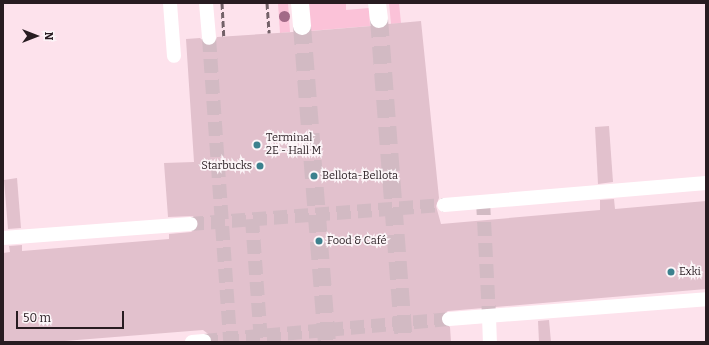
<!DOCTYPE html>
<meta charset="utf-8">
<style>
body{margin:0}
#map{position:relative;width:709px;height:345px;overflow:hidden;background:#fde2ec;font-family:Bitter,serif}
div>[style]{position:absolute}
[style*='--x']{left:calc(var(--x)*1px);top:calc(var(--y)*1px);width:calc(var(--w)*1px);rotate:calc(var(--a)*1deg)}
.green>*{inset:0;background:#fbc2d8}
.building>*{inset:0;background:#e2c1cd}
.minor-tunnel>*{height:14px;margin-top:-7px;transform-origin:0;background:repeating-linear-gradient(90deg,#d2bac3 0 14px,transparent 0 21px)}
.major-tunnel>*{height:18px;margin-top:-9px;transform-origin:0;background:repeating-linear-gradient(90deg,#d2bac3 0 18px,transparent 0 27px)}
.minor>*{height:14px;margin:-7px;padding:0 7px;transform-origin:7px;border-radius:7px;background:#fff}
.major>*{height:18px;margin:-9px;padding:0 9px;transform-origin:9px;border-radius:9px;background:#fff}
.rail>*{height:3px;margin-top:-1.5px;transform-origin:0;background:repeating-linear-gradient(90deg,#736168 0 6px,transparent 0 9px)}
.trees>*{width:11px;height:11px;margin:-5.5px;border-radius:50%;background:#a26a87}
.dots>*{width:11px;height:11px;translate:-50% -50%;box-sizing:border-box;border:2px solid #fcf5f8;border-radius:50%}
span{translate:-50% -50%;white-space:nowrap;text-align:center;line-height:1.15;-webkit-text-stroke:3.5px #fcf5f8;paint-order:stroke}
.poi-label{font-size:11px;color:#281c21}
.left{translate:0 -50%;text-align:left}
.right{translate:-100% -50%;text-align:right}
.frame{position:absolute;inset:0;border:4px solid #281c21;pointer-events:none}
.north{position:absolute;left:16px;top:16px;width:40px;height:40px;-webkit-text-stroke:3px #fcf5f8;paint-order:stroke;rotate:90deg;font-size:11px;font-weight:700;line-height:16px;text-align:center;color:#281c21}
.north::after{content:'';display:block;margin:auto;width:14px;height:18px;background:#281c21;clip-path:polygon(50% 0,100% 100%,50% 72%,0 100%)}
.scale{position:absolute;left:16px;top:311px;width:108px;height:18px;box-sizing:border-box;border:2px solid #281c21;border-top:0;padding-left:5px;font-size:12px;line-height:14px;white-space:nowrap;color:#281c21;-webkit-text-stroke:3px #fcf5f8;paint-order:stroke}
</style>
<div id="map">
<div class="green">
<div style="clip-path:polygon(278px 3px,288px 3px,290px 32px,280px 33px)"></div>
<div style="clip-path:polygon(307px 3px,346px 3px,346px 10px,369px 8px,370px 26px,309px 31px)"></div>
<div style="clip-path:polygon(389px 3px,399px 3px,401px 23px,391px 24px)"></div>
</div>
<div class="building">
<div style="clip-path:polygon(421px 21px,439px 198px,436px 206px,441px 224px,600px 210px,600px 200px,614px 199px,615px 209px,706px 201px,706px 289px,448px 311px,442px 315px,441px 320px,450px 327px,451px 342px,212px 342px,211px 336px,203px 330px,52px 342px,3px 342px,3px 253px,10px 252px,9px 246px,22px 245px,22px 251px,169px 239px,169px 234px,191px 232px,197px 228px,198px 223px,193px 216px,168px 217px,164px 163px,194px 162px,186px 39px,200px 38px,209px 46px,214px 45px,217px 37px,293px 32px,303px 36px,311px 31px,371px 26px,380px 29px,388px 24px)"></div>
<div style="clip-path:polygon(609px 126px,613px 182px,598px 184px,595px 127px)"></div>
<div style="clip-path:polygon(17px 178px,21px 228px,8px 229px,4px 180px)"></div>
<div style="clip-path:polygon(549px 320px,551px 342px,539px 342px,538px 321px)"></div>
</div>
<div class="minor-tunnel">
<div style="--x:209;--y:38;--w:305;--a:86"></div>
<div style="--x:483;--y:201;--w:115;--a:87"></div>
<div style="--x:252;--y:219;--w:123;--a:85.8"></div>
<div style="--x:190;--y:224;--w:255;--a:-4.3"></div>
<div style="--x:204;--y:341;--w:246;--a:-5.1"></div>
</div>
<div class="major-tunnel">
<div style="--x:379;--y:19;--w:324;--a:85.6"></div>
<div style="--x:302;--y:26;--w:317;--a:85.5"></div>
</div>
<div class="minor">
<div style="--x:170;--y:3;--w:53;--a:85.7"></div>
<div style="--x:206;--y:3;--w:35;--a:85"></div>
<div style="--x:444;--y:205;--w:263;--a:-4.8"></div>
<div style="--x:3;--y:238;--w:188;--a:-4.3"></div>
<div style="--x:489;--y:316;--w:26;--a:88"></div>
<div style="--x:449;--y:319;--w:258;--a:-4.4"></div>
<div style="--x:192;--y:342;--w:12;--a:-5"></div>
</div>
<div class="major">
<div style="--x:300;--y:3;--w:23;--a:85"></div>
<div style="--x:377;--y:3;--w:16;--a:83"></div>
</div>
<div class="rail">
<div style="--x:222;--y:3;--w:33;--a:87"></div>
<div style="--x:267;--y:3;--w:30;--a:86"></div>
</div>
<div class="trees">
<div style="left:284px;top:16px"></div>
</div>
<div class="dots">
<div style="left:257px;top:145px;background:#3c818e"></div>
<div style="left:260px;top:166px;background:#3c818e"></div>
<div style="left:314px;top:176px;background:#3c818e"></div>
<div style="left:319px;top:241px;background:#3c818e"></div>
<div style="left:671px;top:272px;background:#3c818e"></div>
</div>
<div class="poi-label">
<span class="left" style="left:266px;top:145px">Terminal<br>2E - Hall M</span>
<span class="right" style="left:252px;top:166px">Starbucks</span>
<span class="left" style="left:322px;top:176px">Bellota-Bellota</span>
<span class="left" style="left:327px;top:241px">Food &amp; Café</span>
<span class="left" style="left:679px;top:272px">Exki</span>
</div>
<div class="frame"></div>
<div class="north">N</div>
<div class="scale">50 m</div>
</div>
